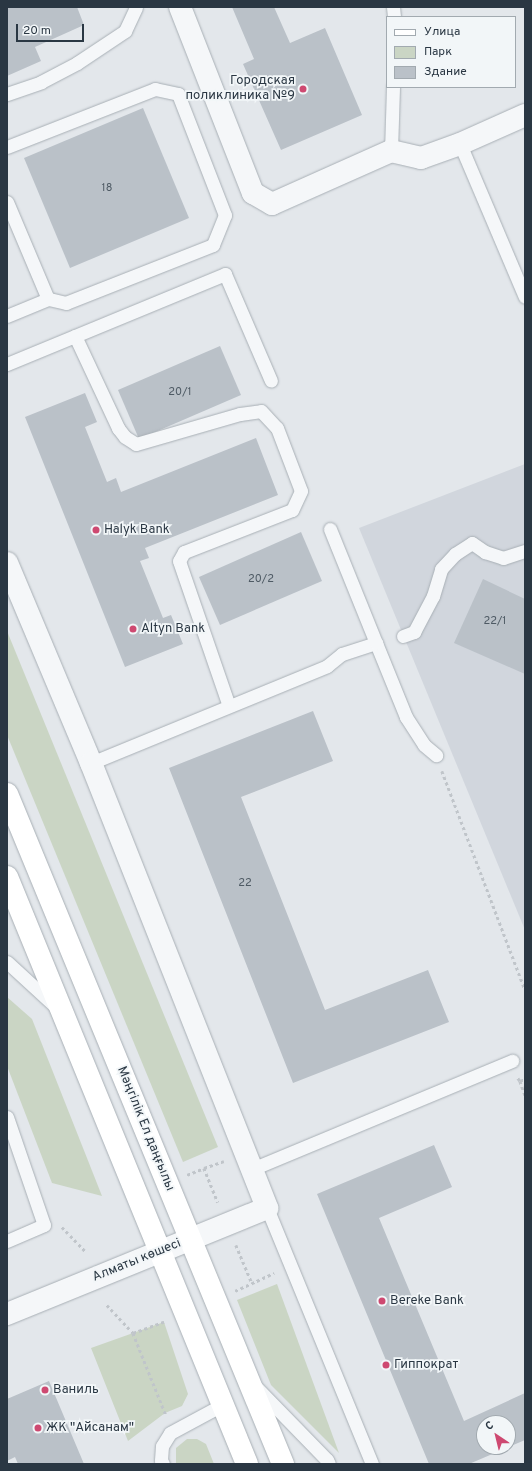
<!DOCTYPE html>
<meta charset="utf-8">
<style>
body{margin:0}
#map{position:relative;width:532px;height:1471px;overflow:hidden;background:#e3e7eb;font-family:Overpass,sans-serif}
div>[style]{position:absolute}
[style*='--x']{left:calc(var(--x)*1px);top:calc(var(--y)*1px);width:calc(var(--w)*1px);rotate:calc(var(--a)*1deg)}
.built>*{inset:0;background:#d1d6dd}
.green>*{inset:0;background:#cad5c4}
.building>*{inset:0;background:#bac1c8}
.path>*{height:2.5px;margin-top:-1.25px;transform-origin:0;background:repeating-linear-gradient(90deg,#c0c5ca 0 3px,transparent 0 6px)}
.roads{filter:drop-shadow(0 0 1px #a8afb5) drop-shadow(0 0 1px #a8afb5)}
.service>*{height:13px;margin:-6.5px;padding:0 6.5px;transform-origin:6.5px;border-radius:6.5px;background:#f5f7f9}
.minor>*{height:22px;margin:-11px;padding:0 11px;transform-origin:11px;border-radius:11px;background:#f5f7f9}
.secondary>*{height:22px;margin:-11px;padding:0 11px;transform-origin:11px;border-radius:11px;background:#fff}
.dots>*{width:11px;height:11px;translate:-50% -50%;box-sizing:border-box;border:2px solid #f2f6f8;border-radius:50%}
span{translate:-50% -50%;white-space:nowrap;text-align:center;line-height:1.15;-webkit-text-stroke:3.5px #f2f6f8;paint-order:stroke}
.number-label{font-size:11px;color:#4e5a64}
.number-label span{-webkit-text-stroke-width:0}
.poi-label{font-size:13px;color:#2a3743}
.right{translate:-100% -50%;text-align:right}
.left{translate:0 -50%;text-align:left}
.street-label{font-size:13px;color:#2a3743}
.frame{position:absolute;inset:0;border:8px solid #2a3743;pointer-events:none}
.legend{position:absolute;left:386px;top:16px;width:130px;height:72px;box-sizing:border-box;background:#f2f6f8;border:1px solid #a2aab0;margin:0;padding:5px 7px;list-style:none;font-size:12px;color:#2a3743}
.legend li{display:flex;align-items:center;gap:8px;height:20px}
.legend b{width:20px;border:1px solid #a2aab0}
.north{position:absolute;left:476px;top:1415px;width:40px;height:40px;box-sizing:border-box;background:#f2f6f8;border:1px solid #a2aab0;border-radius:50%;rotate:325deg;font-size:11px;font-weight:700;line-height:16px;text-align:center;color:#2a3743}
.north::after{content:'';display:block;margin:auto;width:14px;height:18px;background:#ce4971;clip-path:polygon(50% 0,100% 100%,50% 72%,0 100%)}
.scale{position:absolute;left:16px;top:24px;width:68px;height:18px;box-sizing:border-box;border:2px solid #2a3743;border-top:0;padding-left:5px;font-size:12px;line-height:14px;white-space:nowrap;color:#2a3743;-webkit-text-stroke:3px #f2f6f8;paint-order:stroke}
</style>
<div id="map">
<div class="built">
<div style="clip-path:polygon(525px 464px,525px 930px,359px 528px)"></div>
</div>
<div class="green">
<div style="clip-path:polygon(7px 631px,218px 1147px,183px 1162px,7px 735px)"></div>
<div style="clip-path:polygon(7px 997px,32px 1019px,102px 1196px,52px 1183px,7px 1066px)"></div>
<div style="clip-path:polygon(277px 1284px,339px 1453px,271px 1385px,237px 1300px)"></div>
<div style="clip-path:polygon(164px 1322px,188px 1394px,182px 1406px,165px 1413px,128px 1441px,91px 1348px)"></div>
<div style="clip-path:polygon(187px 1439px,197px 1439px,206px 1444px,214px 1464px,176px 1464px,176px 1448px)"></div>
</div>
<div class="building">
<div style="clip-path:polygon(7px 7px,77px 7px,84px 25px,35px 47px,41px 61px,7px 76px)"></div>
<div style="clip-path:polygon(232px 7px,274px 7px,290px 43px,325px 28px,362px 115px,281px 150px,243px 64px,254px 59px)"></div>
<div style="clip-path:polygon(143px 108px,189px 218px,70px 268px,24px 158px)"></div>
<div style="clip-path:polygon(220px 346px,241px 395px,139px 439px,118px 390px)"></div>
<div style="clip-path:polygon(85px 393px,97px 422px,85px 427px,107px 482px,116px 478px,121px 492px,256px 438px,278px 495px,145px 548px,149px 558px,140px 561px,163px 618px,171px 615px,183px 644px,125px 667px,25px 417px)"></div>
<div style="clip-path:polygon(301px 532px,322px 581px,220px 625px,199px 577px)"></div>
<div style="clip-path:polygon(483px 579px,525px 599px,525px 674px,454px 643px)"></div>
<div style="clip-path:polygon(313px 711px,333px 761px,241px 797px,325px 1010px,428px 970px,449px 1022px,293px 1083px,169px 768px)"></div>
<div style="clip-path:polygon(evenodd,434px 1145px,452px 1187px,379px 1218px,464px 1421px,525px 1393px,525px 1440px,469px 1464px,429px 1464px,317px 1194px,434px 1145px,484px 1423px,508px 1423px,508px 1447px,484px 1447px,484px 1423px)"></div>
<div style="clip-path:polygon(49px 1381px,84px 1464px,18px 1464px,15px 1457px,7px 1461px,7px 1399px)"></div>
</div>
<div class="path">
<div style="--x:442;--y:771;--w:233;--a:69.2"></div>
<div style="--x:518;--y:1078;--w:4;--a:56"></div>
<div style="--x:520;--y:1081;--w:5;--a:-22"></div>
<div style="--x:520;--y:1081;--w:15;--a:70"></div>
<div style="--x:204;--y:1168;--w:21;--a:-19"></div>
<div style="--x:187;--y:1175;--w:18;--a:-22"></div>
<div style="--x:204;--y:1168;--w:37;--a:68"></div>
<div style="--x:62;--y:1227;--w:35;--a:46"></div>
<div style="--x:236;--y:1245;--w:41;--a:67.2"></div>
<div style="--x:235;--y:1291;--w:43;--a:-24.8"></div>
<div style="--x:107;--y:1305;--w:38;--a:47"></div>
<div style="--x:133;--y:1333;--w:88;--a:68.1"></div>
<div style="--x:133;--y:1333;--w:33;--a:-20"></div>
</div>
<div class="roads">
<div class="service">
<div style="--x:393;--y:7;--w:10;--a:84"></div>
<div style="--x:7;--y:94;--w:36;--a:-19"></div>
<div style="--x:41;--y:82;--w:41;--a:-27.8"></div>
<div style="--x:77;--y:63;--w:58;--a:-33.7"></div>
<div style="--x:125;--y:31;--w:26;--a:-65"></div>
<div style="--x:460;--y:144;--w:166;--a:67"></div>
<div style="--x:7;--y:147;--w:159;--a:-21.4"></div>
<div style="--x:155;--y:89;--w:24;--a:12"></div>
<div style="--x:178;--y:94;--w:130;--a:68.8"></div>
<div style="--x:225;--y:215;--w:32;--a:112"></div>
<div style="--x:213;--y:245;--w:158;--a:158.5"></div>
<div style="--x:66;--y:303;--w:18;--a:-167"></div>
<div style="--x:48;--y:299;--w:44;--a:157.5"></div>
<div style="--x:391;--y:151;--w:64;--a:-88.2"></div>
<div style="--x:7;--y:202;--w:105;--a:67.1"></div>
<div style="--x:75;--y:336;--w:102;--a:64.9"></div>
<div style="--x:118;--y:428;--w:11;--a:52"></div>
<div style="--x:125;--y:437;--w:13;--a:32"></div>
<div style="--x:136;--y:444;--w:108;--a:-16.1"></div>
<div style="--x:240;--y:414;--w:21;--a:-8"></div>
<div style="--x:261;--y:411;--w:23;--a:47"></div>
<div style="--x:277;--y:428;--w:67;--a:69.1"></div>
<div style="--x:301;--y:491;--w:21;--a:115"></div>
<div style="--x:292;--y:510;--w:116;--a:158.7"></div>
<div style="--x:184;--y:552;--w:10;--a:119"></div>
<div style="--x:179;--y:561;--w:153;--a:71"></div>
<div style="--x:7;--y:364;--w:236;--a:-22.4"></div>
<div style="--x:225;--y:274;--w:116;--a:66.7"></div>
<div style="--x:403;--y:636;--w:12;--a:-20"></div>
<div style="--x:414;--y:632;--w:41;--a:-62.2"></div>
<div style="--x:433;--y:596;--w:28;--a:-73"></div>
<div style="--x:441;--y:569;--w:21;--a:-47"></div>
<div style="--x:455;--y:554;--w:20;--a:-33"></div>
<div style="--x:472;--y:543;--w:16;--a:35"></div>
<div style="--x:485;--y:552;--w:19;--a:18"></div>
<div style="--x:503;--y:558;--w:23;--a:-18"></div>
<div style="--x:376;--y:643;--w:80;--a:67.9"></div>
<div style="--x:406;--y:717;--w:33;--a:57"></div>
<div style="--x:424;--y:745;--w:16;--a:40"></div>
<div style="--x:91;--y:763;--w:255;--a:-22.3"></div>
<div style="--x:327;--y:666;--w:19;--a:-39"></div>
<div style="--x:342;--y:654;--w:36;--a:-18"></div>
<div style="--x:376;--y:643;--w:123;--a:-112"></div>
<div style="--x:7;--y:962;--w:68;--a:42.6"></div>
<div style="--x:7;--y:1117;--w:114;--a:71.1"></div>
<div style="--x:44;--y:1225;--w:40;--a:156.6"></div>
<div style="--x:252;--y:1169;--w:282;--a:-22.6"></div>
<div style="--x:267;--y:1208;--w:277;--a:67.7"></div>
<div style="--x:256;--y:1387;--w:102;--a:45.8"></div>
<div style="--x:327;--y:1460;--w:4;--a:63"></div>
<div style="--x:163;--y:1464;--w:4;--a:-117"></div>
<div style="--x:161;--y:1460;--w:14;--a:-86"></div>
<div style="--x:162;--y:1446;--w:15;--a:-58"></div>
<div style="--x:170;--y:1433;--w:59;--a:-28.3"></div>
</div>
<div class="minor">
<div style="--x:180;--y:7;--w:200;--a:68.6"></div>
<div style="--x:253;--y:193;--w:22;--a:30"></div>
<div style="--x:272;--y:204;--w:130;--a:-24"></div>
<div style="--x:391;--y:151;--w:31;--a:13"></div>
<div style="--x:421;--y:158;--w:41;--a:-19.7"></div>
<div style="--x:460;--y:144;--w:71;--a:-24"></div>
<div style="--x:7;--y:563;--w:217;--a:67.2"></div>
<div style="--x:91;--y:763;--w:479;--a:68.4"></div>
<div style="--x:267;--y:1208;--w:281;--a:157.8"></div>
</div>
<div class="secondary">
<div style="--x:7;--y:794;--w:725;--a:67.61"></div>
<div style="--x:7;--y:877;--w:634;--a:67.76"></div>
</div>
</div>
<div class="dots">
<div style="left:303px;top:89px;background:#ce4971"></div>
<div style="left:96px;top:530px;background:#ce4971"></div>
<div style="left:133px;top:629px;background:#ce4971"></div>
<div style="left:382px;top:1301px;background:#ce4971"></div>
<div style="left:386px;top:1365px;background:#ce4971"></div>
<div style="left:45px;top:1390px;background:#ce4971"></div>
<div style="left:38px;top:1428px;background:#ce4971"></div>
</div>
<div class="number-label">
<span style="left:107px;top:188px">18</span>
<span style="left:180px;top:392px">20/1</span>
<span style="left:261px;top:579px">20/2</span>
<span style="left:495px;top:621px">22/1</span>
<span style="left:245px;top:883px">22</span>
</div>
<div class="poi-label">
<span class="right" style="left:295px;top:89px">Городская<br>поликлиника №9</span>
<span class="left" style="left:104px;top:530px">Halyk Bank</span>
<span class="left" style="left:141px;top:629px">Altyn Bank</span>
<span class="left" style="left:390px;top:1301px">Bereke Bank</span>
<span class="left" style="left:394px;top:1365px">Гиппократ</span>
<span class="left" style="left:53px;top:1390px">Ваниль</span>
<span class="left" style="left:46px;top:1428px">ЖК "Айсанам"</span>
</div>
<div class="street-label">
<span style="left:145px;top:1129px;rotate:68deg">Мәңгілік Ел даңғылы</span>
<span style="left:137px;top:1261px;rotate:-22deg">Алматы көшесі</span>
</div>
<div class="frame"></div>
<ul class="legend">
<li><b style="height:5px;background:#fff"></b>Улица</li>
<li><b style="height:11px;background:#cad5c4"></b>Парк</li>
<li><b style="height:11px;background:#bac1c8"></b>Здание</li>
</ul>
<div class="north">С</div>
<div class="scale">20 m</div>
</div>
